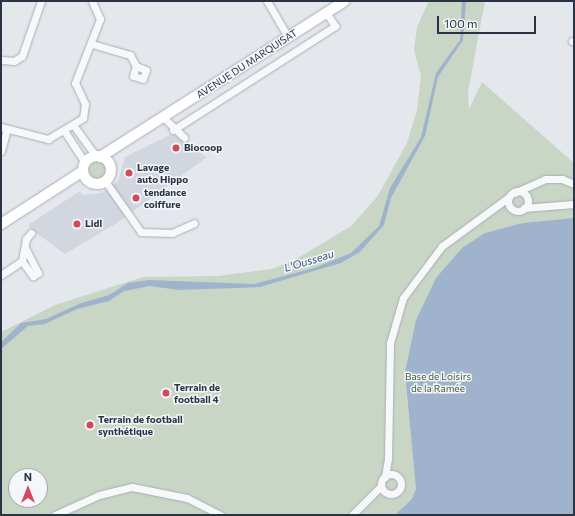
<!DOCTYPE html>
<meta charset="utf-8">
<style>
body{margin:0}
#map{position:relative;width:575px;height:516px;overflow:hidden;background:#e4e7ec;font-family:Commissioner,sans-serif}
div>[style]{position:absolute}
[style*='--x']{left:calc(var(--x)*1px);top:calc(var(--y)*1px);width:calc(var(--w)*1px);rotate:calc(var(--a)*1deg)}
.built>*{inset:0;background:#d2d6de}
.green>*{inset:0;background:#c9d6c5}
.round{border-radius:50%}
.water>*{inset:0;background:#9fb4cc}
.roads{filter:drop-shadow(0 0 1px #a9aeb7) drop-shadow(0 0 1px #a9aeb7)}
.minor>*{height:7px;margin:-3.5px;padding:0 3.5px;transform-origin:3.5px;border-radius:3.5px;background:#f7f8fa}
.minor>.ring{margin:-3.5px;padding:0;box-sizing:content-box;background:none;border:7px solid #f7f8fa;border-radius:50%}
.secondary>*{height:10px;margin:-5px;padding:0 5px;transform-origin:5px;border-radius:5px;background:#fff}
.secondary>.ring{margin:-5px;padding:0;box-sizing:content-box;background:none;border:10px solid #fff;border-radius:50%}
.dots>*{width:11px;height:11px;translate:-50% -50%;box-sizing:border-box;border:2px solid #f4f6f9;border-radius:50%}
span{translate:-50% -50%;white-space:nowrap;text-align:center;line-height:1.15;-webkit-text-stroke:3px #f4f6f9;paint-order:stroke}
.street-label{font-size:10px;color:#2b3445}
.poi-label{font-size:10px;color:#2b3445;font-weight:700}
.left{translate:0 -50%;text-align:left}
.park-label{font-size:10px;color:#3f6138}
.water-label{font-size:11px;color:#34527a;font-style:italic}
.frame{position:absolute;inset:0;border:2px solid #2b3445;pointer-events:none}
.north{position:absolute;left:8px;top:468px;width:40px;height:40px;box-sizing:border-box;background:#f4f6f9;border:1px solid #a4a8b1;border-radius:50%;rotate:0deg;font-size:11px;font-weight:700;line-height:16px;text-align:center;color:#2b3445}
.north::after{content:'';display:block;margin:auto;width:14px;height:18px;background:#d1495b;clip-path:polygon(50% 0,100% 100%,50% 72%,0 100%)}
.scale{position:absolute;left:437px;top:16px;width:99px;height:18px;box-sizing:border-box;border:2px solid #2b3445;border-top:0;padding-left:5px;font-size:12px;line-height:14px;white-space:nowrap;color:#2b3445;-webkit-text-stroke:3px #f4f6f9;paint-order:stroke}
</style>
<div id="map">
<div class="built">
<div style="clip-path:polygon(172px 134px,207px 157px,117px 223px,65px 254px,31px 229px,28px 225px,80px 191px,83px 195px,102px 193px,118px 181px,125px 157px)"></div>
</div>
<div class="green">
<div style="clip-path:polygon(evenodd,429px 1px,485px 1px,468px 92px,469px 109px,482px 82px,574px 163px,574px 515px,1px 515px,1px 332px,55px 305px,143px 277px,218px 276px,272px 269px,298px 258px,351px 226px,377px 197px,407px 143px,417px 110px,421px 76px,414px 50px,417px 27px,429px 1px,16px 476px,40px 476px,40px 500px,16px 500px,16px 476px)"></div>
<div class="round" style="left:87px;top:160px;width:20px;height:20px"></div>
</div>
<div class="water">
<div style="clip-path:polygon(462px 1px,466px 1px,463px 40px,438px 77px,425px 136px,391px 198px,384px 225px,360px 252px,341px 263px,260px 287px,179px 290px,150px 286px,124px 291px,109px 301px,77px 309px,45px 324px,28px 326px,1px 349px,1px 342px,21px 323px,46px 319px,81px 303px,109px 295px,128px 283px,149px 280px,254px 284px,314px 268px,351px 253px,379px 226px,390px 188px,421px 137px,436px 73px,460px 40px)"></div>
<div style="clip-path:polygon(574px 218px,574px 515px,395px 515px,412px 499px,416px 489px,405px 372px,416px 320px,436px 278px,462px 248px,485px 233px,523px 223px)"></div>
</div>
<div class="roads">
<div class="minor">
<div style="--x:267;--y:1;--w:42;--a:59.7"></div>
<div style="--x:572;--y:41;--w:2;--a:27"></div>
<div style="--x:92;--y:44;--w:40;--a:16"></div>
<div style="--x:130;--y:55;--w:13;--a:61"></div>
<div style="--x:136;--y:66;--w:10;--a:107"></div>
<div style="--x:133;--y:76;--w:10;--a:17"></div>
<div style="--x:143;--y:79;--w:9;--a:-72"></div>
<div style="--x:146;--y:70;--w:11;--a:-158"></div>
<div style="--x:1;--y:60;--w:13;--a:4"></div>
<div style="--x:14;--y:61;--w:9;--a:-32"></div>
<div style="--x:22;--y:56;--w:58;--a:-70.9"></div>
<div style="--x:164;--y:118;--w:28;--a:44"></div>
<div style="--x:74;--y:126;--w:37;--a:54"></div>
<div style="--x:1;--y:127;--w:49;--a:14.3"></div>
<div style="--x:48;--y:139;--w:41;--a:-31"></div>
<div style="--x:83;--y:118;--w:14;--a:-82"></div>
<div style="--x:85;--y:104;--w:23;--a:-115"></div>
<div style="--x:75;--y:83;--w:69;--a:-68.7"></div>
<div style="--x:100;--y:19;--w:20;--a:-114"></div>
<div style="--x:173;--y:130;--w:193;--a:-32.7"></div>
<div style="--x:335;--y:26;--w:17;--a:-123"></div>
<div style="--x:65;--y:132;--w:37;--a:57"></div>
<div style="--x:1;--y:151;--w:23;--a:-75"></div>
<div style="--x:105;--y:181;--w:62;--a:54.8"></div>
<div style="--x:141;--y:232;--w:31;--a:2"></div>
<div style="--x:172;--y:233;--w:24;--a:-24"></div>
<div class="ring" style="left:508px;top:191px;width:13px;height:13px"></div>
<div style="--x:514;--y:193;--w:34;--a:-24"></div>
<div style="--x:545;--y:179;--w:17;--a:0"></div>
<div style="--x:562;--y:179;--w:13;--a:23"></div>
<div style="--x:524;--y:208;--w:50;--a:-4.6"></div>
<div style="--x:22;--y:261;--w:19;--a:54"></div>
<div style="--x:33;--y:276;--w:6;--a:-31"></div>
<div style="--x:38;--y:273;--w:28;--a:-117"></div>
<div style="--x:1;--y:275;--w:25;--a:-34"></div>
<div style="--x:22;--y:261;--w:22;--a:-80"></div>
<div style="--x:26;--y:239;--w:8;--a:-50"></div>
<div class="ring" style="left:381px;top:474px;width:13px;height:13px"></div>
<div style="--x:385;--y:477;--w:18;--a:-81"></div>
<div style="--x:388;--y:459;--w:116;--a:-89"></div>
<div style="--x:390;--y:343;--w:47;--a:-73.9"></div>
<div style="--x:403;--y:298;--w:65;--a:-53.1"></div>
<div style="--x:442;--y:246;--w:83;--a:-36.2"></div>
<div style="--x:55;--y:515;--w:48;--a:-24.4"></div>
<div style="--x:99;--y:495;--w:34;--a:-14"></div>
<div style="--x:132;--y:487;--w:56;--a:11.3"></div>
<div style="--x:187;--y:498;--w:38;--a:27"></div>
<div style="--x:352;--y:515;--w:41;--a:-45"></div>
</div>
<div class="secondary">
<div class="ring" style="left:83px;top:156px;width:18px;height:18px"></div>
<div style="--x:100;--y:157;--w:290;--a:-32.5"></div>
<div style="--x:1;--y:224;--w:98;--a:-32.9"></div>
</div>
</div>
<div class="dots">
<div style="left:176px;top:148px;background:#d1495b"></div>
<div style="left:129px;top:173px;background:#d1495b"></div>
<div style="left:136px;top:198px;background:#d1495b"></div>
<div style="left:77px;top:224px;background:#d1495b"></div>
<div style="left:166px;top:393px;background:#d1495b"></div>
<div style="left:90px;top:425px;background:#d1495b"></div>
</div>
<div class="street-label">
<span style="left:247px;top:64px;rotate:-33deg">AVENUE DU MARQUISAT</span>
</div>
<div class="poi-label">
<span class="left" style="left:184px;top:148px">Biocoop</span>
<span class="left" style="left:137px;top:173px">Lavage<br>auto Hippo</span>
<span class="left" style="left:144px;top:198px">tendance<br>coiffure</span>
<span class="left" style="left:85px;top:224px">Lidl</span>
<span class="left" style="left:174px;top:393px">Terrain de<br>football 4</span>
<span class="left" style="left:98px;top:425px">Terrain de football<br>synthétique</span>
</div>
<div class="park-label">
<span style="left:438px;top:382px">Base de Loisirs<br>de la Ramée</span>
</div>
<div class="water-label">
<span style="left:309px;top:261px;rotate:-17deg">L'Ousseau</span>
</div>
<div class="frame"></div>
<div class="north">N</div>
<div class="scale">100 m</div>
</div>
